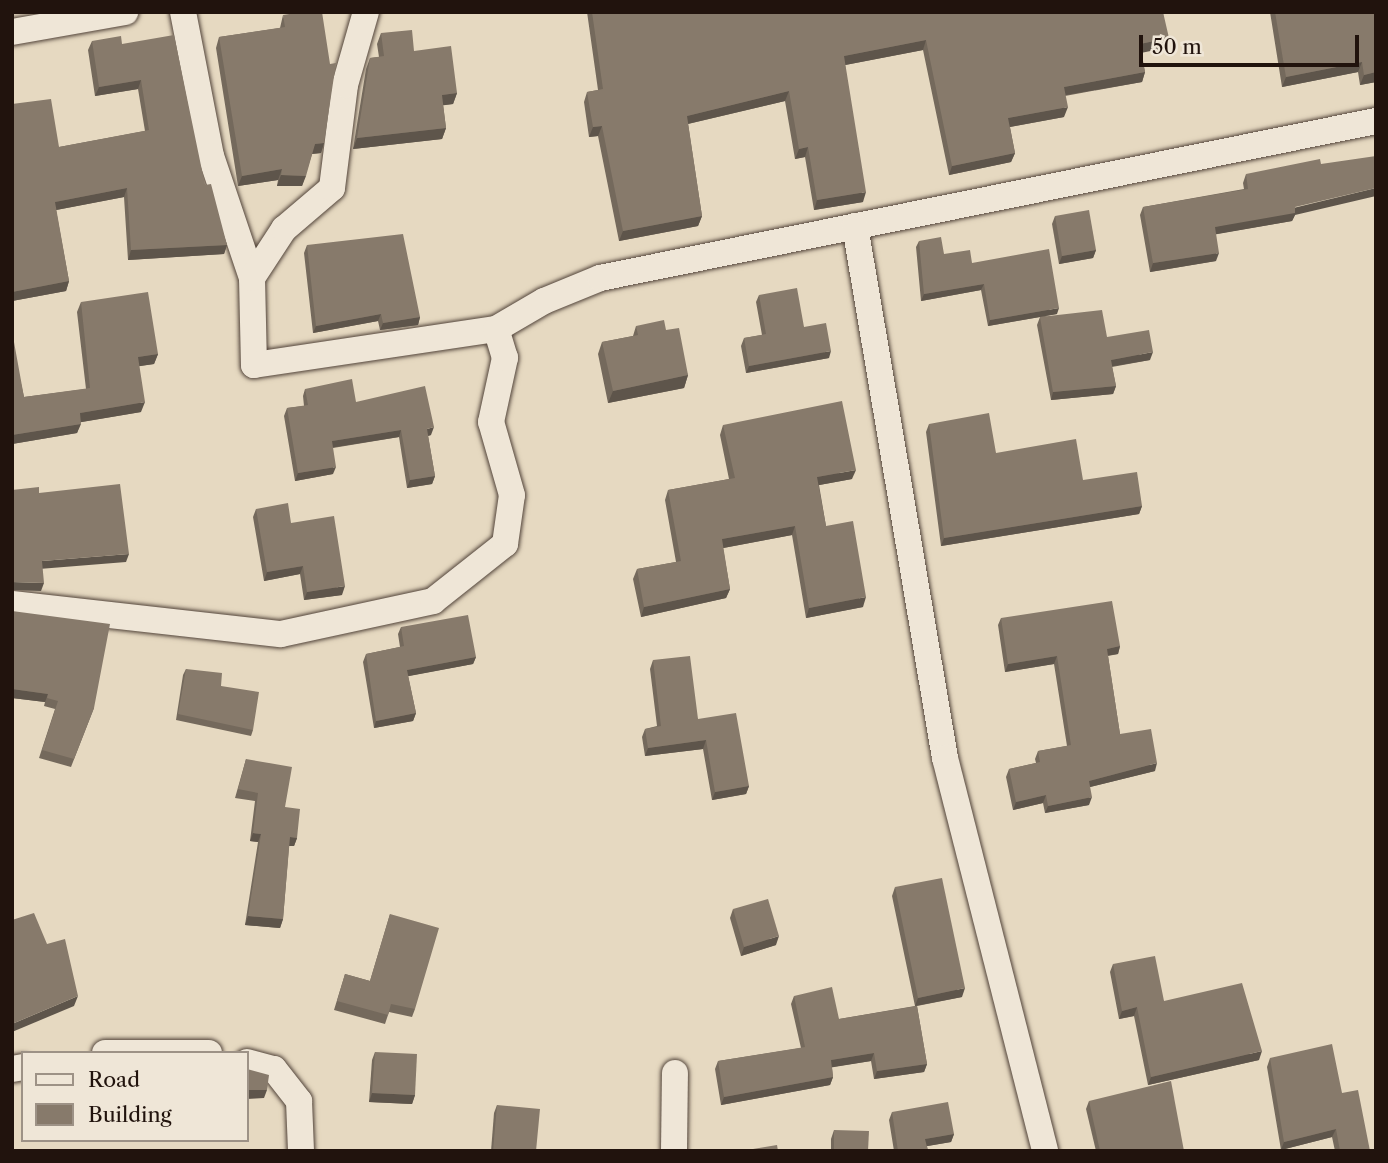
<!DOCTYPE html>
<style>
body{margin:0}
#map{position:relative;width:1388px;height:1163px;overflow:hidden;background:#e6d9c1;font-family:"Libre Caslon Text",serif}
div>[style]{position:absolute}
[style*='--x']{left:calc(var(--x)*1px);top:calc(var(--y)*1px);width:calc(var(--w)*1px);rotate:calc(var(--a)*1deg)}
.roads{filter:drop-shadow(0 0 2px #52443a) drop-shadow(0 0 2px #52443a)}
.minor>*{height:26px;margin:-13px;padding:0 13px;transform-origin:13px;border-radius:13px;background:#efe6d7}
.wall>*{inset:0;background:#74695c}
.shaded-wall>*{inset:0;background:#5e554b}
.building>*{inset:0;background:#877a6b}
span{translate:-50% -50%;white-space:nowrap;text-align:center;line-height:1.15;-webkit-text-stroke:6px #efe6d7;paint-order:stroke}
.frame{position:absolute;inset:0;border:14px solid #21130d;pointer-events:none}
.legend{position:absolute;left:21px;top:1051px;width:228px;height:91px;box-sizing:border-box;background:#efe6d7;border:2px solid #9d9286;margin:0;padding:9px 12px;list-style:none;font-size:21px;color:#21130d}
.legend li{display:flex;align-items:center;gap:14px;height:35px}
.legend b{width:35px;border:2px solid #9d9286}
.scale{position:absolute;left:1139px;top:35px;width:220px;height:32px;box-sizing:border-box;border:4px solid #21130d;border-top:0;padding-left:9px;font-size:21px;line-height:24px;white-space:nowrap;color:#21130d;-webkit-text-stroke:5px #efe6d7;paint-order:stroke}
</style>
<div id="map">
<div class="roads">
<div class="minor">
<div style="--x:183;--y:12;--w:147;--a:79"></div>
<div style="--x:211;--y:156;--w:129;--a:71.4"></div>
<div style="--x:252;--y:278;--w:87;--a:88.7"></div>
<div style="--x:254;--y:365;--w:245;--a:-8.5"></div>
<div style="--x:496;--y:329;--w:56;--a:-30.3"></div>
<div style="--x:544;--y:301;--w:61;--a:-22.3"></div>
<div style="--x:600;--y:278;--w:792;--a:-11.44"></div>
<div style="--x:12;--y:32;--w:115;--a:-10"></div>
<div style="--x:855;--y:226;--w:540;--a:80.4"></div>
<div style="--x:945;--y:758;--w:406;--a:75.7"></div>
<div style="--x:252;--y:278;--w:59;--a:-56.9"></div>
<div style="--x:284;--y:229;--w:63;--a:-40.5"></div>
<div style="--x:332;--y:188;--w:104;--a:-82.8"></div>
<div style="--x:345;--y:85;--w:76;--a:-74"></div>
<div style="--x:12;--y:604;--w:271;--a:6.4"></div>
<div style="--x:281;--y:634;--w:156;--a:-12.2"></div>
<div style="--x:433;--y:601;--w:92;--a:-38.4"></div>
<div style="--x:505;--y:544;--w:49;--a:-81.9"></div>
<div style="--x:512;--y:495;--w:76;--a:-106"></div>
<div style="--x:491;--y:422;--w:66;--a:-77.7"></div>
<div style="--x:505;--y:358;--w:30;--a:-107"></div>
<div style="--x:105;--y:1053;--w:104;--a:0"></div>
<div style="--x:247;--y:1062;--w:28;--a:15"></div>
<div style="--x:274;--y:1069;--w:41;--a:52"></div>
<div style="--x:299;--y:1101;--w:50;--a:87.7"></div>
<div style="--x:12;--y:1069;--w:11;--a:-10"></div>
<div style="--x:674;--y:1151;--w:78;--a:-89.3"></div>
</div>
</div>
<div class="wall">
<div style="clip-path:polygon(587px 12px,1163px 12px,1165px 48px,1141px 52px,1145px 72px,1142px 82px,1065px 96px,1064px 117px,1010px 127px,1015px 153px,1011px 162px,949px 175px,923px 50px,845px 65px,863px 202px,814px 210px,805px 157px,795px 159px,785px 101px,688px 124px,702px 216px,698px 226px,619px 241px,598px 136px,589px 137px,584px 102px,587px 92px,598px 90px)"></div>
<div style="clip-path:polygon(1270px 12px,1376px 12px,1376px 82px,1360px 85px,1358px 72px,1282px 87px)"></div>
<div style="clip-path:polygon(283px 15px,324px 143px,321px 153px,312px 154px,302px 186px,277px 186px,278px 180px,238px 186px,216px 48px,219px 37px,280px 28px)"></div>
<div style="clip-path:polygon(381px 33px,414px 51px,457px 93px,453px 104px,443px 105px,446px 128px,442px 139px,353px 149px,366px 69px,370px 58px,379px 57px,377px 44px)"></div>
<div style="clip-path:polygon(92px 41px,122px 44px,205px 185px,227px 245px,224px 254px,128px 260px,124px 197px,56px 210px,69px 281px,66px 291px,12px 301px,12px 104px,59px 147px,145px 131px,138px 89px,95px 96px,88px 50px)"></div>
<div style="clip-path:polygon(1246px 174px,1295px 215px,1292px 221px,1216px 234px,1216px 261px,1150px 272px,1140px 215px,1143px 207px,1244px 189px,1243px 183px)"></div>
<div style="clip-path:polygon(1055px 216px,1096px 250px,1093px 258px,1059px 264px,1052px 224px)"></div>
<div style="clip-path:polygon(919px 241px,944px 254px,972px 263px,1057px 314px,1045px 316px,1107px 337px,1150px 360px,1112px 367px,1116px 386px,1113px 394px,1051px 400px,1037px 325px,1040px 317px,988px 326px,981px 290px,921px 301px,916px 247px)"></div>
<div style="clip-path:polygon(307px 245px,420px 317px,418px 325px,380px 330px,378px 321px,313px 333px,304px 253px)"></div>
<div style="clip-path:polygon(759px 295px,804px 327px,829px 358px,746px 373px,741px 346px,744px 338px,762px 335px,756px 302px)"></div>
<div style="clip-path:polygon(81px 302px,158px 354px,154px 364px,139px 366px,141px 412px,81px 422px,77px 433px,12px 444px,12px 343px,24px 397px,86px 389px,77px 312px)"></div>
<div style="clip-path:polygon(636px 326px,666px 330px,688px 375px,684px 388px,608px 403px,598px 354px,602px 342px,633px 336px)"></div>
<div style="clip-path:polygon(305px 389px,356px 402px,431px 435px,428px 436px,435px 476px,432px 484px,407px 488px,399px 437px,333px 448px,333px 474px,295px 481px,284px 416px,287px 408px,304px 406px,303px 396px)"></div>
<div style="clip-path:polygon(929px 424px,996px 453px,1142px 506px,1139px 514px,941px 546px,926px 432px)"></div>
<div style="clip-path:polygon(723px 425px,852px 479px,819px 485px,826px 526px,863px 607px,806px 618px,792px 535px,723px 548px,730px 589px,726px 598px,641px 617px,633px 579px,637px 569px,676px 562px,665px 500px,668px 490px,729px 479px,720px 435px)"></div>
<div style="clip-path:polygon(256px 509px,291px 523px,342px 595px,304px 600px,300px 574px,264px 581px,253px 517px)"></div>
<div style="clip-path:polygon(12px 611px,94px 708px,71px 767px,39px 758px,55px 709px,44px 706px,45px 702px,12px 698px)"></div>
<div style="clip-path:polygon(1001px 618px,1120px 646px,1118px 654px,1108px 656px,1120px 734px,1155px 771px,1090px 787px,1089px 805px,1045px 813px,1043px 803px,1013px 810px,1006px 777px,1009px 769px,1036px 763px,1035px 759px,1038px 751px,1067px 746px,1054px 664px,1005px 672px,998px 625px)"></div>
<div style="clip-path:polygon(401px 627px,476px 657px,473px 664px,408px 676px,416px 713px,413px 721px,374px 728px,363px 662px,366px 654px,400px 647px,398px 634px)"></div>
<div style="clip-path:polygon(653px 660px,749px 786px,746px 794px,712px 800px,703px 749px,645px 756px,642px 737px,645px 729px,657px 726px,650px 669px)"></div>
<div style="clip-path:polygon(186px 669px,221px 686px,253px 730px,251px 736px,176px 720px,183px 675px)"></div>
<div style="clip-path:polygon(246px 759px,285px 807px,297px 838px,294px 846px,289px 846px,283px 919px,280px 928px,245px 925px,258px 842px,250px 841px,255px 801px,235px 798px)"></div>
<div style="clip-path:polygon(895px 887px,962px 997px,917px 1006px,927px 1064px,924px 1072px,874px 1079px,871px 1061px,832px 1067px,833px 1077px,830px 1085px,721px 1105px,715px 1069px,718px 1061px,801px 1048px,791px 1004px,794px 996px,839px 1019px,915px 1006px,892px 896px)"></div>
<div style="clip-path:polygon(733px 909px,776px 945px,741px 956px,730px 918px)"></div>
<div style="clip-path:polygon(390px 914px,415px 1009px,412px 1017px,389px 1012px,385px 1024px,334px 1010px,345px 974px,370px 981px)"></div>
<div style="clip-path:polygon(1113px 964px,1164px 1001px,1259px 1060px,1148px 1085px,1134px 1016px,1119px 1019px,1110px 972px)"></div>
<div style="clip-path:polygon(375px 1052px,415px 1095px,412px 1104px,369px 1102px,372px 1060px)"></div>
<div style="clip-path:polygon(1270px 1058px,1342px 1093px,1370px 1151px,1335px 1151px,1332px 1137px,1281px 1150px,1267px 1067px)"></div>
<div style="clip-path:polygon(1089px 1101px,1184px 1151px,1096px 1151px,1086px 1109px)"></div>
<div style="clip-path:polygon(497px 1105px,536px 1151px,491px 1151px,494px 1113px)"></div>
<div style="clip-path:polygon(892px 1112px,954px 1134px,951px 1142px,927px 1146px,928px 1151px,894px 1151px,889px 1120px)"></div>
<div style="clip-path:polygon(834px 1130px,868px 1151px,831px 1151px,831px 1139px)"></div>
</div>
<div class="shaded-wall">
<div style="clip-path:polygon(1169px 38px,1165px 48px,1136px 54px,1140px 44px)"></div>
<div style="clip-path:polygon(926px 40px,923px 50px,840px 66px,844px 56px)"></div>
<div style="clip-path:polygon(1362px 62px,1358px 72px,1282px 87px,1286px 77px)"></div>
<div style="clip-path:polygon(1145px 72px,1142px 82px,1060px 96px,1064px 87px)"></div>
<div style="clip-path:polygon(1376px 72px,1376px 82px,1360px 85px,1364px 75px)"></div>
<div style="clip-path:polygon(141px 80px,138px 89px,95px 96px,99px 87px)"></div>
<div style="clip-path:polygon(789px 91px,785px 101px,683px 125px,687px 116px)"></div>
<div style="clip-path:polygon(457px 93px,453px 104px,438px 106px,442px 95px)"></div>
<div style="clip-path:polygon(1068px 107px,1064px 117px,1004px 128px,1008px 118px)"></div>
<div style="clip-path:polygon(602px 126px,598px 136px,589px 137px,593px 127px)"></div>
<div style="clip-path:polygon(446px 128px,442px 139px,353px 149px,357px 138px)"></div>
<div style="clip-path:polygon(324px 143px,321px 153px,311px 154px,315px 144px)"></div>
<div style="clip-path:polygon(808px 147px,805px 157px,795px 159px,799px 149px)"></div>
<div style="clip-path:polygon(1015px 153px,1011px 162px,949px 175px,952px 166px)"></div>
<div style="clip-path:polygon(282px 169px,278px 180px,238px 186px,242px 176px)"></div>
<div style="clip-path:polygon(281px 175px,306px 176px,302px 186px,277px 186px)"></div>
<div style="clip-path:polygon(127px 188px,124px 197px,51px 211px,55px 202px)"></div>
<div style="clip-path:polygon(1376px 188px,1376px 196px,1295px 215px,1292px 221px,1212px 235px,1215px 227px)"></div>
<div style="clip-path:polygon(866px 192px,863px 202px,814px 210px,817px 200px)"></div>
<div style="clip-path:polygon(702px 216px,698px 226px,619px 241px,623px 231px)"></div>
<div style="clip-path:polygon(227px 245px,224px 254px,128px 260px,131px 250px)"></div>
<div style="clip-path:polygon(1096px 250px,1093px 258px,1059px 264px,1062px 256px)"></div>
<div style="clip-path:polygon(1219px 253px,1216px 261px,1150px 272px,1153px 263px)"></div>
<div style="clip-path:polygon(69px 281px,66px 291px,12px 301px,12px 292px)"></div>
<div style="clip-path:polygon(984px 284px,981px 290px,921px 301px,924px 294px)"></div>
<div style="clip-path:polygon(1059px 308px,1057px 314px,988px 326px,990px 320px)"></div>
<div style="clip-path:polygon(381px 314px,378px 321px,313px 333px,316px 326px)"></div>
<div style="clip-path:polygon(420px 317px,418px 325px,380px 330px,383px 323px)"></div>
<div style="clip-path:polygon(831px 351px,829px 358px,746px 373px,749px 366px)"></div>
<div style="clip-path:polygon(1153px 352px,1150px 360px,1108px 367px,1111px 360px)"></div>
<div style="clip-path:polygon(158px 354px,154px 364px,134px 367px,138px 357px)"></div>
<div style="clip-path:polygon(688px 375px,684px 388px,608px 403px,613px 391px)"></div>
<div style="clip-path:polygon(1116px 386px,1113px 394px,1051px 400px,1053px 392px)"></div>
<div style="clip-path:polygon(145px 402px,141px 412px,76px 423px,80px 413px)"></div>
<div style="clip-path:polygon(81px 424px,77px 433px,12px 444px,12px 435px)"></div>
<div style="clip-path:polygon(434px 427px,431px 435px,424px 437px,427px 429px)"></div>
<div style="clip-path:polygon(401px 430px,399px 437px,329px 448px,332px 441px)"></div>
<div style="clip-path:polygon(336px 467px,333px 474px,295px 481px,298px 473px)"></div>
<div style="clip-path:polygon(856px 470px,852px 479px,814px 486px,817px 477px)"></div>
<div style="clip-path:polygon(435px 476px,432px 484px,407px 488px,410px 480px)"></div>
<div style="clip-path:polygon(1142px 506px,1139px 514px,941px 546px,944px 538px)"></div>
<div style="clip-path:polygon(795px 526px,792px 535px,718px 549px,722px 539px)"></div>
<div style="clip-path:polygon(129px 554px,126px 562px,39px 569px,42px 561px)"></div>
<div style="clip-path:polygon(303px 566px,300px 574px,264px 581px,267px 572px)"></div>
<div style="clip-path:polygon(12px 582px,44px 583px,41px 591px,12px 590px)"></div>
<div style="clip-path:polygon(345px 586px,342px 595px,304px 600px,307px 592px)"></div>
<div style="clip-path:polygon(730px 589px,726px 598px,641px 617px,644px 607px)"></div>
<div style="clip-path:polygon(866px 597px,863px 607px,806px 618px,809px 608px)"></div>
<div style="clip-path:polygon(1120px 646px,1118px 654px,1104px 656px,1107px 649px)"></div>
<div style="clip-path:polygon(1057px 656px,1054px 664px,1005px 672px,1008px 664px)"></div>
<div style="clip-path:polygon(476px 657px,473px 664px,404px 677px,407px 670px)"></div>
<div style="clip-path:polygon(12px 689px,48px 694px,45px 702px,12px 698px)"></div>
<div style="clip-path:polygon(416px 713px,413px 721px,374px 728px,376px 721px)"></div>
<div style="clip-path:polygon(706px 740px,703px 749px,645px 756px,648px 748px)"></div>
<div style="clip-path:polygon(1157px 763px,1155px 771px,1086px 788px,1089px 781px)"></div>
<div style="clip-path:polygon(749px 786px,746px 794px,712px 800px,715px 792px)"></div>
<div style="clip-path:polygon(1046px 795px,1043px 803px,1013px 810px,1016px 802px)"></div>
<div style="clip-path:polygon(1092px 797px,1089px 805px,1045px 813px,1048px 806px)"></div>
<div style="clip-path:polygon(253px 833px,261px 834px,258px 842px,250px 841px)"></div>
<div style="clip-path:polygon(290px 837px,297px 838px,294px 846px,287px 846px)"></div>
<div style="clip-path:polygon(248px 916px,283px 919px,280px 928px,245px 925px)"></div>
<div style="clip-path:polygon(779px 936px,776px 945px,741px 956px,744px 947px)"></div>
<div style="clip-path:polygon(965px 988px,962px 997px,915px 1006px,918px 998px)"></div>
<div style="clip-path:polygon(78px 996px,74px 1006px,12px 1032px,12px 1024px)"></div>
<div style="clip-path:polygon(1137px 1007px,1134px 1016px,1119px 1019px,1122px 1011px)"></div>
<div style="clip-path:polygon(1262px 1051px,1259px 1060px,1148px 1085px,1151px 1077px)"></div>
<div style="clip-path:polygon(874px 1053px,871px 1061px,828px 1068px,831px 1060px)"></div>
<div style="clip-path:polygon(927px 1064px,924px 1072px,874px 1079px,877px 1071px)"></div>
<div style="clip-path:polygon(833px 1077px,830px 1085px,721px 1105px,724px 1097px)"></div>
<div style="clip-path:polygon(247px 1090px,267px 1090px,264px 1098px,247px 1099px)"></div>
<div style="clip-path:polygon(372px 1093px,415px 1095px,412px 1104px,369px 1102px)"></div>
<div style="clip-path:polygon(1336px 1129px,1332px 1137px,1281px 1150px,1284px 1142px)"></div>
<div style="clip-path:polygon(954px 1134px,951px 1142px,922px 1147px,925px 1139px)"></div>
</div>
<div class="building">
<div style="clip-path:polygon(302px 12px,322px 12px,330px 64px,336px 63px,324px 143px,315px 144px,306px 176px,281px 175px,282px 169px,242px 176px,219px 37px,285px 27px,283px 15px)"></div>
<div style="clip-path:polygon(592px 12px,1163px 12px,1169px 38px,1140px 44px,1145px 72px,1064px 87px,1068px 107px,1008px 118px,1015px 153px,952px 166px,926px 40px,844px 56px,866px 192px,817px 200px,808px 147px,799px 149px,789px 91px,687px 116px,702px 216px,623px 231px,602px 126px,593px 127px,587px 92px,603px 89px)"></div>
<div style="clip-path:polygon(1275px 12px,1376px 12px,1376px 72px,1364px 75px,1362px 62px,1286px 77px)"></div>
<div style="clip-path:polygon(412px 30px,414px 51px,451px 46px,457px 93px,442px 95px,446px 128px,357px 138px,370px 58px,384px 56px,381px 33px)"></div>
<div style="clip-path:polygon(174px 35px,205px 185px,211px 184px,227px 245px,131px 250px,127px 188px,55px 202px,69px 281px,12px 292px,12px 104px,51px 99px,59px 147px,149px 130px,141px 80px,99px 87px,92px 41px,121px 36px,122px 44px)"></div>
<div style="clip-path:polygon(1376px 156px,1376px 188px,1295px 207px,1295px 213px,1215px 227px,1219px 253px,1153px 263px,1143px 207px,1248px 189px,1246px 174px,1320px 159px,1321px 164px)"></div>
<div style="clip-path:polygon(1089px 210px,1096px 250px,1062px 256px,1055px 216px)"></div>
<div style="clip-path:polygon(403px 234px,420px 317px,383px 323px,381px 314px,316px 326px,307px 245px)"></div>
<div style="clip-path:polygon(941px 237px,944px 254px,970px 250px,972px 263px,1049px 249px,1059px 308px,990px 320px,984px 284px,924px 294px,919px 241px)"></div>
<div style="clip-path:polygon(797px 288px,804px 327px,826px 323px,831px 351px,749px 366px,744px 338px,766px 334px,759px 295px)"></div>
<div style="clip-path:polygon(148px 292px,158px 354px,138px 357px,145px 402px,80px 413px,81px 424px,12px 435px,12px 343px,14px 342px,24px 397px,90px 388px,81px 302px)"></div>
<div style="clip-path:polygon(1102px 310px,1107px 337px,1149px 330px,1153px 352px,1111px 360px,1116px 386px,1053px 392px,1040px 317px)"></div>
<div style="clip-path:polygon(664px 320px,666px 330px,679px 328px,688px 375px,613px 391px,602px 342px,638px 335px,636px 326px)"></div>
<div style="clip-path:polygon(352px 379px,356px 402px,425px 386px,434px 427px,427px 429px,435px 476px,410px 480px,401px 430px,332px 441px,336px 467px,298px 473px,287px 408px,308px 405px,305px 389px)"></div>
<div style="clip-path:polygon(842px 401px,856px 470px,817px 477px,826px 526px,853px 521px,866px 597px,809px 608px,795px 526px,722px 539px,730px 589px,644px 607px,637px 569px,681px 561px,668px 490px,735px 478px,723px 425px)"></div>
<div style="clip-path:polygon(989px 413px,996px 453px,1076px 439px,1083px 480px,1137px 472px,1142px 506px,944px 538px,929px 424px)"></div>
<div style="clip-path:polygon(120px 484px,129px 554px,42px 561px,44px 583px,12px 582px,12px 490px,39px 487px,39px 493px)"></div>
<div style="clip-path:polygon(288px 503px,291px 523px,334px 516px,345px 586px,307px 592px,303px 566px,267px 572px,256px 509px)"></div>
<div style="clip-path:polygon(1112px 601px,1120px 646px,1107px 649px,1120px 734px,1151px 729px,1157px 763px,1089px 781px,1092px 797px,1048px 806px,1046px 795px,1016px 802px,1009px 769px,1040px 762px,1038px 751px,1071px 745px,1057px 656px,1008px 664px,1001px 618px)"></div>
<div style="clip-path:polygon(12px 611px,110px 624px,94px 708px,74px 759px,42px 750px,58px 701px,47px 698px,48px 694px,12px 689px,12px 621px,13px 622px)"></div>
<div style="clip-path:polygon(468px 615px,476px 657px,407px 670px,416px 713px,376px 721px,366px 654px,404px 646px,401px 627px)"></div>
<div style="clip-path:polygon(690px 656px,698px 719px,736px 713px,749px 786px,715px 792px,706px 740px,648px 748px,645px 729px,661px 726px,653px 660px)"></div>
<div style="clip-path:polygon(186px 669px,222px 673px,221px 686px,259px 692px,253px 730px,178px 714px)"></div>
<div style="clip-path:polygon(246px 759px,292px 767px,285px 807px,300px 809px,297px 838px,290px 837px,283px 919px,248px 916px,261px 834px,253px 833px,258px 793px,238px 789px)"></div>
<div style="clip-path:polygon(942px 878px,965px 988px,918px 998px,895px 887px)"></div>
<div style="clip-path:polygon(768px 899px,779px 936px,744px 947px,733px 909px)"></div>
<div style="clip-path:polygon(34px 913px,47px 944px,65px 939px,78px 996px,12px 1024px,12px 920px)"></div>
<div style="clip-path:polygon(390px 914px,439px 928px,415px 1009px,391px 1004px,388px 1015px,337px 1001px,345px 974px,370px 981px)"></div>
<div style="clip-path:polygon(1155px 956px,1164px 1001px,1242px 983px,1262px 1051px,1151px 1077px,1137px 1007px,1122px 1011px,1113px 964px)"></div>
<div style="clip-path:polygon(832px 987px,839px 1019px,917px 1006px,927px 1064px,877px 1071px,874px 1053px,831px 1060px,833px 1077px,724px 1097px,718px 1061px,805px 1047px,794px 996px)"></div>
<div style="clip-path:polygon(1332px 1044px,1342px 1093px,1358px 1090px,1370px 1151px,1340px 1151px,1336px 1129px,1284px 1142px,1270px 1058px)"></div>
<div style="clip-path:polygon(375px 1052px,417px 1054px,415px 1095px,372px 1093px)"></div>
<div style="clip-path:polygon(247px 1069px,269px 1075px,267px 1090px,247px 1090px)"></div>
<div style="clip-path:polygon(1171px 1081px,1184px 1151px,1100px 1151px,1089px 1101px)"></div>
<div style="clip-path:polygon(948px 1102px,954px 1134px,925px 1139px,928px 1151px,898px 1151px,892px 1112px)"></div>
<div style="clip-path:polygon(497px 1105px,540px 1109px,536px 1151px,493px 1151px)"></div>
<div style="clip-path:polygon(834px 1130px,869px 1131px,868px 1151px,834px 1151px)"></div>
<div style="clip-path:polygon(777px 1145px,778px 1151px,741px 1151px)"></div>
</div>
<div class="frame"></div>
<ul class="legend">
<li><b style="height:9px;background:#efe6d7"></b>Road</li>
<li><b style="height:19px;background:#877a6b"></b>Building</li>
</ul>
<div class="scale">50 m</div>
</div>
